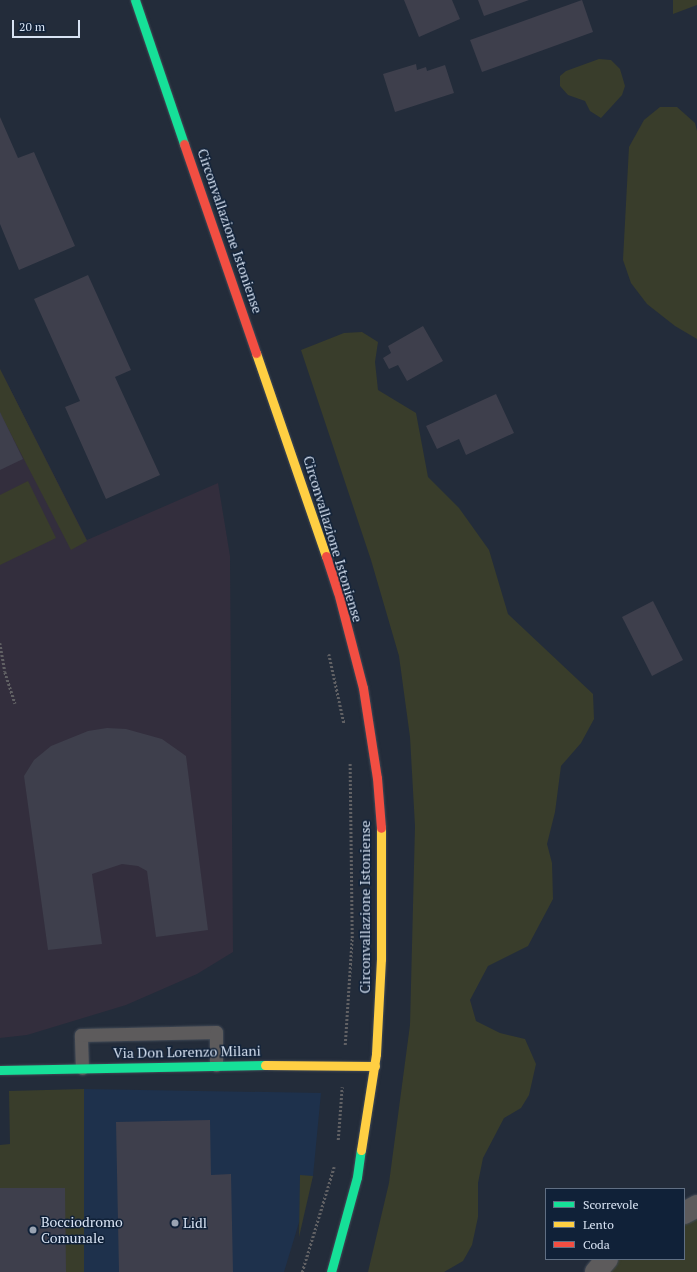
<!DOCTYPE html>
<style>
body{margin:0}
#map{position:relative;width:697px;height:1272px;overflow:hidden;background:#232c3a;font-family:"PT Serif",serif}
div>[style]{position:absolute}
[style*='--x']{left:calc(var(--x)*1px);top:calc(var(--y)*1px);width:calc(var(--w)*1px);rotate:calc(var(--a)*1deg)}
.built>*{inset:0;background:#1e314c}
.education>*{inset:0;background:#332e3d}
.green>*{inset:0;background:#393d2b}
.building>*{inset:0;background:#3e3f4c}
.path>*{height:2.5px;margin-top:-1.25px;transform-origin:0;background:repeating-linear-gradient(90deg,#616164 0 2px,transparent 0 4px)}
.roads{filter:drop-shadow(0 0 1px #424a56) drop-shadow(0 0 1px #424a56)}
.lane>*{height:13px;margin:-6.5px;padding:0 6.5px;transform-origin:6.5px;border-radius:6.5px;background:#5d5b5c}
.street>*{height:22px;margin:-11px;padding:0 11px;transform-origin:11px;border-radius:11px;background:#5d5b5c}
.fast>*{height:9px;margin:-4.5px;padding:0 4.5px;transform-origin:4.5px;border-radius:4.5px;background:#16e098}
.slow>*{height:9px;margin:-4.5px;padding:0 4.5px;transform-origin:4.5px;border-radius:4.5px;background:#ffcf43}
.jam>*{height:9px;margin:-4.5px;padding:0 4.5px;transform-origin:4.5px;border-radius:4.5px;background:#f24e42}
.dots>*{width:11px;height:11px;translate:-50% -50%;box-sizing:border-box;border:2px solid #102138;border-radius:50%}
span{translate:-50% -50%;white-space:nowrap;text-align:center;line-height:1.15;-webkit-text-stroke:3px #102138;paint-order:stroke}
.street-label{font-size:14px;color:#d8e3f3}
.poi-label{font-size:14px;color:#d8e3f3}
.left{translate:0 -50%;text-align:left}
.legend{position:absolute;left:545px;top:1188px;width:140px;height:72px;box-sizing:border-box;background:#102138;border:1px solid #606f83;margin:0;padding:5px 7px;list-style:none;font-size:12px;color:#d8e3f3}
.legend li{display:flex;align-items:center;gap:8px;height:20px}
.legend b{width:20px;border:1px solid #606f83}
.scale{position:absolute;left:12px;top:20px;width:68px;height:18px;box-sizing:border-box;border:2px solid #d8e3f3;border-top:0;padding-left:5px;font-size:12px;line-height:14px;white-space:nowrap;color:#d8e3f3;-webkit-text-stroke:3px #102138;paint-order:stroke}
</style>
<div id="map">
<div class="built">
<div style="clip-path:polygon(84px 1089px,321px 1093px,313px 1176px,284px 1272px,83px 1272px)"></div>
</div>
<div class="education">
<div style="clip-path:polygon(0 369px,87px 540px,218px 483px,230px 556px,233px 952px,197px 974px,126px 1005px,27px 1035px,0 1038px)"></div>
</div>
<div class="green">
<div style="clip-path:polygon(673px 0,697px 0,697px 5px,673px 14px)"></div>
<div style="clip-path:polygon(599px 59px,611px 60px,620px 69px,625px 86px,622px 95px,601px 118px,590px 111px,585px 101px,568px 95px,560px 86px,560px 76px,566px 71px)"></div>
<div style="clip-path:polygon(660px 107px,677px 107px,695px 123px,697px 131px,697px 339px,675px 326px,647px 304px,631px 283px,623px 260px,629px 147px,644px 120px)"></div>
<div style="clip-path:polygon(362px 332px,378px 342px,375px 362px,378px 390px,416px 413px,428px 477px,459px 508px,489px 550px,508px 614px,593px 694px,594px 719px,581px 743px,561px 766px,555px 812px,547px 844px,552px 863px,553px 899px,528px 946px,488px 966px,470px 1000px,476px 1021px,500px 1033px,525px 1039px,536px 1064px,529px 1095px,521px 1108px,504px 1118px,483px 1158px,478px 1183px,478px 1217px,472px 1245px,463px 1261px,444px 1272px,368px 1272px,389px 1183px,410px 1025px,415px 826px,410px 737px,399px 656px,371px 560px,301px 350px,344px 333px)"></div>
<div style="clip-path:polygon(0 369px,87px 541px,71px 550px,0 413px)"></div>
<div style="clip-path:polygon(28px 481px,56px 538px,0 565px,0 495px)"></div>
<div style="clip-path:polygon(84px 1089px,84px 1272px,0 1272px,0 1145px,10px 1144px,9px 1091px)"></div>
<div style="clip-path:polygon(300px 1175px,313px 1176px,299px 1237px)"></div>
<div style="clip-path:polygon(697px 1214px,697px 1272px,607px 1272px,619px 1259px,684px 1259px,684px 1221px)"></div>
</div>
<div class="building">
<div style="clip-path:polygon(404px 0,452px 0,460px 19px,419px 37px)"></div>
<div style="clip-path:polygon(478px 0,529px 0,484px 16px)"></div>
<div style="clip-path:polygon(582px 0,593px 32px,482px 72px,470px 40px)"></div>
<div style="clip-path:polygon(416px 64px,417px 70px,426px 67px,427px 71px,445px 65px,454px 93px,395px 112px,383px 74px)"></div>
<div style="clip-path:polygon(0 117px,18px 158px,34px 152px,75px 246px,19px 270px,0 224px)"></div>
<div style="clip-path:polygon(88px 275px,131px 370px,115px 377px,160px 475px,106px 499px,65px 407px,80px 401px,34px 299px)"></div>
<div style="clip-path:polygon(423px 326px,443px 361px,407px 381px,398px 365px,389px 369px,383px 358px,391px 353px,388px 346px)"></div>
<div style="clip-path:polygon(496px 394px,514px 433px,466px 455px,459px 439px,437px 449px,426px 426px)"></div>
<div style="clip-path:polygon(0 412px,23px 459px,0 470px)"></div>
<div style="clip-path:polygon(653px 601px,683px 660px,652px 676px,622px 617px)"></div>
<div style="clip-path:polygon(107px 728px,126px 729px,162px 739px,186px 756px,208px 930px,156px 937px,147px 871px,138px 866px,122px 864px,92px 874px,102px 944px,48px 950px,24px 776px,34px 760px,51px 746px,88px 731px)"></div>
<div style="clip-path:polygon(210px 1120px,211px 1175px,231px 1174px,233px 1272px,119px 1272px,116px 1122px)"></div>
<div style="clip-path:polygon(0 1188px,65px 1188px,66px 1272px,0 1272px)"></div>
</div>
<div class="path">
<div style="--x:0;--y:643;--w:29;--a:80"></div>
<div style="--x:5;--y:672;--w:33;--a:72"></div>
<div style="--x:329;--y:654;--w:71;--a:77.7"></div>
<div style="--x:345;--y:1045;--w:107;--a:-86.3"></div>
<div style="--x:352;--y:938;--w:176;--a:-90.7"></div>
<div style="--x:338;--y:1140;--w:53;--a:-85.7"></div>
<div style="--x:302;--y:1272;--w:110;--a:-73.1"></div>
</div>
<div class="roads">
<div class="lane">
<div style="--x:82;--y:1068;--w:33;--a:-92"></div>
<div style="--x:81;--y:1035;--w:135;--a:-1.3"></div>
<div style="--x:216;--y:1032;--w:33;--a:90"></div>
</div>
<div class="street">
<div style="--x:684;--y:1213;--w:15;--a:-28"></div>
<div style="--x:596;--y:1272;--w:17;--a:-50"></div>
</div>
<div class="fast">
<div style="--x:135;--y:0;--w:152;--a:71.2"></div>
<div style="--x:0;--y:1070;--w:265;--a:-1.1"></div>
<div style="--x:331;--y:1272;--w:98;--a:-74.7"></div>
<div style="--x:357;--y:1177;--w:27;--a:-82"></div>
</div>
<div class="slow">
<div style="--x:256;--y:353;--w:215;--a:71"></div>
<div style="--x:265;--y:1065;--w:110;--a:0.5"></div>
<div style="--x:361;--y:1150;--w:97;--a:-81.1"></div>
<div style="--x:376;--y:1054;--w:95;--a:-87"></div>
<div style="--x:381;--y:959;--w:131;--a:-90"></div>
</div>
<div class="jam">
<div style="--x:184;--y:144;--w:221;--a:71"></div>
<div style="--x:326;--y:556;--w:38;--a:72"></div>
<div style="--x:338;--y:592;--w:99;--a:75.4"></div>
<div style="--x:363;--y:688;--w:91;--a:81.2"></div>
<div style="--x:377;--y:778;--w:50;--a:85.4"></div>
</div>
</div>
<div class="dots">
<div style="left:175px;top:1223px;background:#99a3b2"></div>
<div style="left:33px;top:1230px;background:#99a3b2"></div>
</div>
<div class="street-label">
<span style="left:230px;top:231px;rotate:71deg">Circonvallazione Istoniense</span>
<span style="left:333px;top:539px;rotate:73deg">Circonvallazione Istoniense</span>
<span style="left:365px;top:907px;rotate:-90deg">Circonvallazione Istoniense</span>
<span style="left:187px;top:1052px;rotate:-1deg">Via Don Lorenzo Milani</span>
</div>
<div class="poi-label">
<span class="left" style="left:41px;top:1230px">Bocciodromo<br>Comunale</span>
<span class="left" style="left:183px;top:1223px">Lidl</span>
</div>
<ul class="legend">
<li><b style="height:5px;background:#16e098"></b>Scorrevole</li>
<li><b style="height:5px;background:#ffcf43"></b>Lento</li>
<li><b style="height:5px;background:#f24e42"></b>Coda</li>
</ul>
<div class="scale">20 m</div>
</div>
